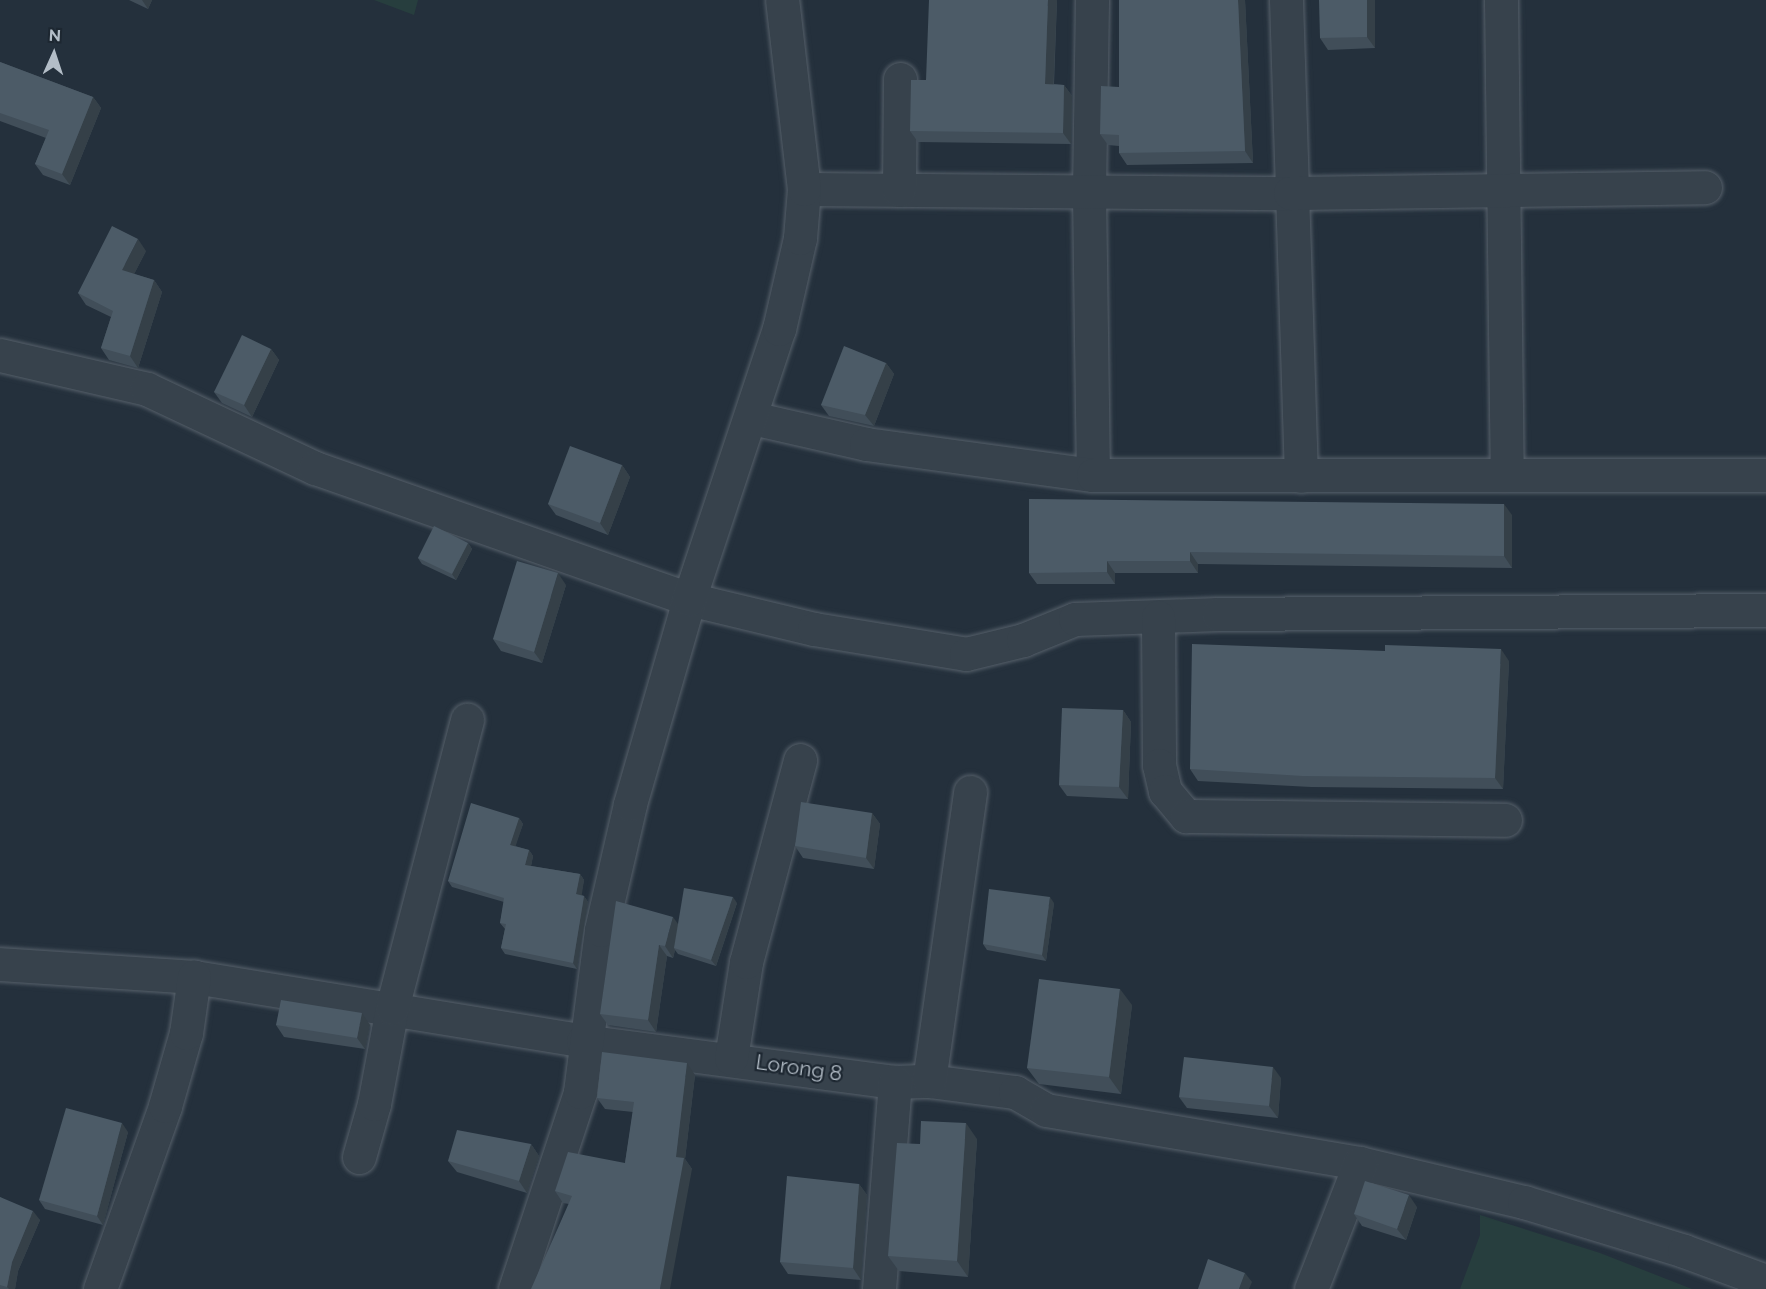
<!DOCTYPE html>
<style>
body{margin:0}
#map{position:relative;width:1766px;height:1289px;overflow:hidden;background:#24303c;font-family:Raleway,sans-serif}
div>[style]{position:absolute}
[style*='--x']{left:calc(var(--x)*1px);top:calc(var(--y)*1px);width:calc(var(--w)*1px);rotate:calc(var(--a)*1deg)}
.green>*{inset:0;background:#273e3e}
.roads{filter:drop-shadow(0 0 2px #56606a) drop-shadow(0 0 2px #56606a)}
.minor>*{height:33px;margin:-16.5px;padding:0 16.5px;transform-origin:16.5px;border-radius:16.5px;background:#37424c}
.wall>*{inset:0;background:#414e59}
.shaded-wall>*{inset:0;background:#354048}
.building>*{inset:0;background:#4c5b67}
span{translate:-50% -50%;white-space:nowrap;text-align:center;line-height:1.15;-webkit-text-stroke:4.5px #1d2731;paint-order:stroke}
.street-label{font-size:21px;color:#b3bdc7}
.north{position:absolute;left:24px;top:24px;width:60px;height:60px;-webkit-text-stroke:4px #1d2731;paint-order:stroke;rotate:3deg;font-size:16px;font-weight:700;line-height:24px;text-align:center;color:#b3bdc7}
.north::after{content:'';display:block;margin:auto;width:21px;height:27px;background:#b3bdc7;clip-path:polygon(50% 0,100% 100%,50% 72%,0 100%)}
</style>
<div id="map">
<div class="green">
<div style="clip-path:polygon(374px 0,418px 0,414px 15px)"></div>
<div style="clip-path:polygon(1480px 1215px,1600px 1253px,1692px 1289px,1460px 1289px,1480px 1235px)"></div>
</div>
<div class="roads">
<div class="minor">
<div style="--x:1092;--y:0;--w:193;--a:90.9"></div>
<div style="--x:1089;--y:193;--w:282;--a:89.2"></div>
<div style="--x:1286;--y:0;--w:476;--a:88.2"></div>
<div style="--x:1501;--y:0;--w:475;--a:89.3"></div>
<div style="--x:804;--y:189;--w:486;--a:0.5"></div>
<div style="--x:1290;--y:193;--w:415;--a:-0.8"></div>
<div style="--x:899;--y:190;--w:111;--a:-89.5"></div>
<div style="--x:0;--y:355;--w:151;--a:13"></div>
<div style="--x:147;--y:389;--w:186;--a:25.2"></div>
<div style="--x:315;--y:468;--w:396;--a:19.3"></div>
<div style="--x:689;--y:599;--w:129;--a:13.5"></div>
<div style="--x:814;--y:629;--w:154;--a:9.3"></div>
<div style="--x:966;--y:654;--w:59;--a:-13.8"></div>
<div style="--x:1023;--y:640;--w:56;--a:-22"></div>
<div style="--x:1075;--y:619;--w:143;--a:-2"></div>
<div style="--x:1218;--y:614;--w:548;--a:-0.42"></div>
<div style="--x:752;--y:418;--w:117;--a:12.8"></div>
<div style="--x:866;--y:444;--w:229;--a:7.8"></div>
<div style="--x:1093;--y:475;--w:673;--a:0"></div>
<div style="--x:1158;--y:617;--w:148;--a:89.6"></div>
<div style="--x:1159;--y:765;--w:27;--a:77"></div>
<div style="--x:1165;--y:791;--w:33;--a:50"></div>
<div style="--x:1186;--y:816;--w:319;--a:0.7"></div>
<div style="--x:0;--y:964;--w:194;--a:3.8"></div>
<div style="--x:194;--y:977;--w:394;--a:9.3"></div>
<div style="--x:583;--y:1041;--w:315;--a:7.5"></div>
<div style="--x:895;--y:1082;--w:34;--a:-2"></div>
<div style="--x:929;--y:1081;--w:87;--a:7.3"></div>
<div style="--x:1015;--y:1092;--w:36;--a:30"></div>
<div style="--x:1046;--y:1110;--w:318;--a:9.6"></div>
<div style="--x:1360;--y:1163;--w:169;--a:13.4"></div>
<div style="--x:1524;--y:1202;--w:167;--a:17"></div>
<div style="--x:1684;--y:1251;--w:87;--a:20.1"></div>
<div style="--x:731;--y:1058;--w:97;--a:-81.1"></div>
<div style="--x:746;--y:962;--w:209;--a:-75"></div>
<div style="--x:929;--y:1081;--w:292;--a:-81.9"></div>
<div style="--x:359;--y:1157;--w:55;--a:-74.2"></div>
<div style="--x:374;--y:1104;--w:98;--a:-79.4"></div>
<div style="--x:392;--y:1008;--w:298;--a:-75.4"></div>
<div style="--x:100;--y:1289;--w:194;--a:-70.4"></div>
<div style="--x:165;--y:1106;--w:76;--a:-74"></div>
<div style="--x:186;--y:1033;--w:57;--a:-81.9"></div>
<div style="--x:515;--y:1289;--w:207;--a:-71.7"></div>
<div style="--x:580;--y:1092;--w:163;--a:-82.6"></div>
<div style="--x:601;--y:930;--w:129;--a:-77"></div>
<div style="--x:630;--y:804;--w:213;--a:-73.9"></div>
<div style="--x:689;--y:599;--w:285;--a:-71.6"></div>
<div style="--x:779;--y:329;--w:93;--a:-77"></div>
<div style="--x:800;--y:238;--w:49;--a:-85.3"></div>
<div style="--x:804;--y:189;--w:190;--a:-96.6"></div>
<div style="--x:879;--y:1289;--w:208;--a:-85.6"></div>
<div style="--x:1311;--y:1289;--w:135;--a:-68.7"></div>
</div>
</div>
<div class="wall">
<div style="clip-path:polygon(129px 0,152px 0,148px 9px)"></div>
<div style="clip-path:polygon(1057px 0,1054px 84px,1064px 85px,1072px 96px,1071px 144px,918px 142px,910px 131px,926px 80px)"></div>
<div style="clip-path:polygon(1119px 0,1245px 0,1253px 163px,1127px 165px,1119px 153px,1119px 146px,1108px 145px,1100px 134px,1119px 87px)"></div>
<div style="clip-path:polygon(1375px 0,1375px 48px,1328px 50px,1320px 38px)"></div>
<div style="clip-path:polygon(0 62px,93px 97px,101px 108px,70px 185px,43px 175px,35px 164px,46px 138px,0 121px)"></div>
<div style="clip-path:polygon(146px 251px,134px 274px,154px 280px,162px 292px,138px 368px,109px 360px,101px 348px,111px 317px,86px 305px,78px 293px)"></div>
<div style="clip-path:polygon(271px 349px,279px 360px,252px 417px,222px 403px,214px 392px)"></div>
<div style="clip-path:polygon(886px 363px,894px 374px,874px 426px,829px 416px,821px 405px)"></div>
<div style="clip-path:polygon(622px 465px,630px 477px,608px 535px,556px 515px,548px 504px)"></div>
<div style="clip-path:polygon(1029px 499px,1512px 515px,1512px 568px,1198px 564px,1198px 573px,1115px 573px,1115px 584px,1037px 584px,1029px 573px)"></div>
<div style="clip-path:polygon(468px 543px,472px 549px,456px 580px,422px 564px,418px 558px)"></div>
<div style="clip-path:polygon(566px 585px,542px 663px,501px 651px,493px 639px)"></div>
<div style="clip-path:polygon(1509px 661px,1503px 789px,1311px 787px,1198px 781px,1190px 769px)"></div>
<div style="clip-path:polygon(1123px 710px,1131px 722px,1128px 799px,1067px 796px,1059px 785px)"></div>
<div style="clip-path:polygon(872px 813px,880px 824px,874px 869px,803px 858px,795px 846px)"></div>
<div style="clip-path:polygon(519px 818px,523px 824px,515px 846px,529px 850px,533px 856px,531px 866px,580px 874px,584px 880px,581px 895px,584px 896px,588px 902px,577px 969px,505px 954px,501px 948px,505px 929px,500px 923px,504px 902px,452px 887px,448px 881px)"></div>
<div style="clip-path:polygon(737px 903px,716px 966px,678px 954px,675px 950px,673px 958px,667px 956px,656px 1032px,608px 1025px,600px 1014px,678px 924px)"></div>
<div style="clip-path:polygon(1054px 903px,1046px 961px,987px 950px,983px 944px)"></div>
<div style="clip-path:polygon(1132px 1005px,1121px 1094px,1039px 1084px,1027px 1068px)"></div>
<div style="clip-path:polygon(276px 1025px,370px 1025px,365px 1049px,284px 1037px)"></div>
<div style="clip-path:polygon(695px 1075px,685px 1159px,692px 1169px,569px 1204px,563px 1203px,555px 1191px,625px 1163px,633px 1112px,605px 1109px,597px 1098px)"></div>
<div style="clip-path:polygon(1281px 1078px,1278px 1118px,1187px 1108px,1179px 1097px)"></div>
<div style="clip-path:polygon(128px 1132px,103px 1225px,45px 1209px,39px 1200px)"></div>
<div style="clip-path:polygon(977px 1139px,968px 1277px,899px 1271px,888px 1256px,920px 1144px)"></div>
<div style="clip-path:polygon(531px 1144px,539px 1156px,527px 1193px,457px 1172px,448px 1161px)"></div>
<div style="clip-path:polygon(859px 1184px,867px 1195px,861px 1280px,788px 1274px,780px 1262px)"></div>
<div style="clip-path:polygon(0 1197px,40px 1220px,18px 1271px,15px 1289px,0 1289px)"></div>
<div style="clip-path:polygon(1417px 1207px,1406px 1240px,1362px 1226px,1354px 1214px)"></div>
</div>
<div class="shaded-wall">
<div style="clip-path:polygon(142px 0,152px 0,148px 9px)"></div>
<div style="clip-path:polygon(1048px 0,1057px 0,1053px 96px,1045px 84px)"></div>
<div style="clip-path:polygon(1238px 0,1245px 0,1253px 163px,1245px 151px)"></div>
<div style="clip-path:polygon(1367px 0,1375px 0,1375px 48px,1367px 37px)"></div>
<div style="clip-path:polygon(1064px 85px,1072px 96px,1071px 144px,1063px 133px)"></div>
<div style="clip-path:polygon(93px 97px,101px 108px,70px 185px,62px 174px)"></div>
<div style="clip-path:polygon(138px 239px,146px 251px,130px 282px,122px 270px)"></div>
<div style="clip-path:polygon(154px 280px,162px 292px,138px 368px,130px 356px)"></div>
<div style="clip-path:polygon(271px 349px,279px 360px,252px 417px,244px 405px)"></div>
<div style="clip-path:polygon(886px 363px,894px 374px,874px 426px,865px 415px)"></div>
<div style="clip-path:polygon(622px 465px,630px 477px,608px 535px,600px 523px)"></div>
<div style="clip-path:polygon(1504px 504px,1512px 515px,1512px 568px,1504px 556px)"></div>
<div style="clip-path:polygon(468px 543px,472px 549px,456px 580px,452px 574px)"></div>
<div style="clip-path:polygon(1190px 552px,1198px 564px,1198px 573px,1190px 561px)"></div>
<div style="clip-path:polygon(1107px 561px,1115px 573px,1115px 584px,1107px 572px)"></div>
<div style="clip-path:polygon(558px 573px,566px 585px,542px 663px,534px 652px)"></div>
<div style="clip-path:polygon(1501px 649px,1509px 661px,1503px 789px,1495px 778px)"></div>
<div style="clip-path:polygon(1123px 710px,1131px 722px,1128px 799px,1119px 787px)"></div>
<div style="clip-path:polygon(872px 813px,880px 824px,874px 869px,866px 858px)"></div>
<div style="clip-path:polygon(519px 818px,523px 824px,514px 851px,510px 845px)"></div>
<div style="clip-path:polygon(529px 850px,533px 856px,530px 871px,525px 865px)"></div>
<div style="clip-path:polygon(580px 874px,584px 880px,581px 900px,576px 894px)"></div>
<div style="clip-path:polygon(584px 896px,588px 902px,577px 969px,573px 963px)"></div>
<div style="clip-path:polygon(733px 897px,737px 903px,716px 966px,711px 960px)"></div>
<div style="clip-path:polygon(1050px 897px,1054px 903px,1046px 961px,1042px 955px)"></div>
<div style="clip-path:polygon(673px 917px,681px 928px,674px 948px,675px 950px,673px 958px,665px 946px)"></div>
<div style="clip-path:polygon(659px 945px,667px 956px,656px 1032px,648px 1020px)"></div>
<div style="clip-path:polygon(1120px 989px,1132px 1005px,1121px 1094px,1109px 1077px)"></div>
<div style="clip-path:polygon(362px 1013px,370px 1025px,365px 1049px,357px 1038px)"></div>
<div style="clip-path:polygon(687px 1063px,695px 1075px,685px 1159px,692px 1169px,670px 1289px,660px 1289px)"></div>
<div style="clip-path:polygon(1273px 1067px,1281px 1078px,1278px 1118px,1269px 1106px)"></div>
<div style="clip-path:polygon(122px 1123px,128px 1132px,103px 1225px,97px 1216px)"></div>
<div style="clip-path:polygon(966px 1123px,977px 1139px,968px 1277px,957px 1261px)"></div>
<div style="clip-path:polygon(531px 1144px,539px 1156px,527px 1193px,519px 1181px)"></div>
<div style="clip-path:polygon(859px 1184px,867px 1195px,861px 1280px,853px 1268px)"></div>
<div style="clip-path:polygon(1409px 1195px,1417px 1207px,1406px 1240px,1397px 1229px)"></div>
<div style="clip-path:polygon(33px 1211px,40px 1220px,18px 1271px,15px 1289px,9px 1289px,7px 1287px,12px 1262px)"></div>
<div style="clip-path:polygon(1245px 1273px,1252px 1282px,1249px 1289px,1239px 1289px)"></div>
</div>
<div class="building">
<div style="clip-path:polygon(929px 0,1048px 0,1045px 84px,1064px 85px,1063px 133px,910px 131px,911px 80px,926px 80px)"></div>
<div style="clip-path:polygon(1119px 0,1238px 0,1245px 151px,1119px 153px,1119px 135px,1100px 134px,1101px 86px,1119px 87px)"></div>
<div style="clip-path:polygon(1319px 0,1367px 0,1367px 37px,1320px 38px)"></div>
<div style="clip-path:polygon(0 62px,93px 97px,62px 174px,35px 164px,49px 130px,0 113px)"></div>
<div style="clip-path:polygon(112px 226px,138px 239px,122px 270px,154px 280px,130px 356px,101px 348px,113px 311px,78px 293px)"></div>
<div style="clip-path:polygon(242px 335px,271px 349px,244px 405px,214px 392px)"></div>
<div style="clip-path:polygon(844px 346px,886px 363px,865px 415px,821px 405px)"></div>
<div style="clip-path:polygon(570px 446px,622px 465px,600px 523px,548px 504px)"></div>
<div style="clip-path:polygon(1029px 499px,1504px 504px,1504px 556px,1190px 552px,1190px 561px,1107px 561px,1107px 572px,1029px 573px)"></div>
<div style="clip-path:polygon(434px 526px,468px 543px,452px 574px,418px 558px)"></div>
<div style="clip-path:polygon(517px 561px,558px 573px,534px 652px,493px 639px)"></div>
<div style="clip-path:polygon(1192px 644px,1385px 651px,1385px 645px,1501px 649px,1495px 778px,1303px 776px,1190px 769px)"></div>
<div style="clip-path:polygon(1062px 708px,1123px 710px,1119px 787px,1059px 785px)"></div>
<div style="clip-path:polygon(801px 802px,872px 813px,866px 858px,795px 846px)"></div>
<div style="clip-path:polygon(471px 803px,519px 818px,510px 845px,529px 850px,525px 865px,580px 874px,576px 894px,584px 896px,573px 963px,501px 948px,506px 924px,500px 923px,504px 898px,448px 881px)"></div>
<div style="clip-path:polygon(684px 888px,733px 897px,711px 960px,674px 948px)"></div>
<div style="clip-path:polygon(989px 889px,1050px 897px,1042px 955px,983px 944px)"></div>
<div style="clip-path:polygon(616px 901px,673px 917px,665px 946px,659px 945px,648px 1020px,600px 1014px)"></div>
<div style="clip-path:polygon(1039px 979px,1120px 989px,1109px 1077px,1027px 1068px)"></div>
<div style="clip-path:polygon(281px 1000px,362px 1013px,357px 1038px,276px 1025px)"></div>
<div style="clip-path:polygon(602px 1052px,687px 1063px,676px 1157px,684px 1158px,660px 1289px,531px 1289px,572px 1196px,555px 1191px,568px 1152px,625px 1163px,634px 1102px,597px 1098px)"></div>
<div style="clip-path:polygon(1184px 1057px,1273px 1067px,1269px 1106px,1179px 1097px)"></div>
<div style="clip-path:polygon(66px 1108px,122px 1123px,97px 1216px,39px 1200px)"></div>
<div style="clip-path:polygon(921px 1121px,966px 1123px,957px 1261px,888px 1256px,897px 1143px,920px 1144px)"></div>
<div style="clip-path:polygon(457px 1130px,531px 1144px,519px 1181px,448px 1161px)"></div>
<div style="clip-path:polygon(787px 1176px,859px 1184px,853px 1268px,780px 1262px)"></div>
<div style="clip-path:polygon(1365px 1181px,1409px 1195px,1397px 1229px,1354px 1214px)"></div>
<div style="clip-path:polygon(0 1197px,33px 1211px,12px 1262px,7px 1287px,0 1285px)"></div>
<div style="clip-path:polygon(1208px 1259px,1245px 1273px,1239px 1289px,1198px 1289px)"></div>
</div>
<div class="street-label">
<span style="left:799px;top:1068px;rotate:8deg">Lorong 8</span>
</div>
<div class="north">N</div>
</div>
